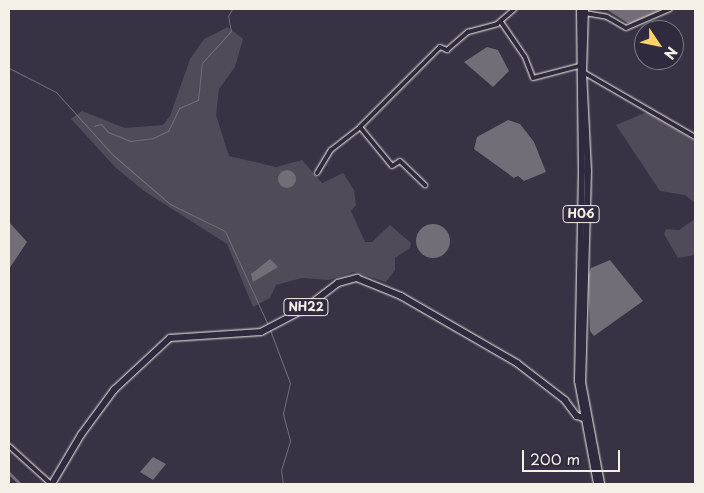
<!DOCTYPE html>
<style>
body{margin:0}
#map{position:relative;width:704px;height:493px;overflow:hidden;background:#373244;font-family:"Playpen Sans",sans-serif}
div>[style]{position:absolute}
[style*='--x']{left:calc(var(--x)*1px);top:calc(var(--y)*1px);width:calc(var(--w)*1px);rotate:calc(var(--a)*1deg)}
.green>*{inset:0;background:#504b59}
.water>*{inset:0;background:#726e77}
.round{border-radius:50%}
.stream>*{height:1px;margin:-0.5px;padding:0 0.5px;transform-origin:0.5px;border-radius:0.5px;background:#726e77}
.canal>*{height:3px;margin:-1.5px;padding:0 1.5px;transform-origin:1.5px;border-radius:1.5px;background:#726e77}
.roads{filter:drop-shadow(0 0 1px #f4f1e8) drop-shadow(0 0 1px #f4f1e8)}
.street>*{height:4px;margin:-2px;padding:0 2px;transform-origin:2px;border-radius:2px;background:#2f2a3d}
.primary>*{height:5.5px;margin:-2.75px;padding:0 2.75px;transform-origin:2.75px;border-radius:2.75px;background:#2f2a3d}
.highway>*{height:6px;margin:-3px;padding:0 3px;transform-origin:3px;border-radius:3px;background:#2f2a3d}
span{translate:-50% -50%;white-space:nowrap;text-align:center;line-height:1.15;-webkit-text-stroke:4px #2f2a3d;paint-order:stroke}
.shield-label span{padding:1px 4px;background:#2f2a3d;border:1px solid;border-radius:4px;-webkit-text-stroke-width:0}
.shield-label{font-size:12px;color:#f4f1e8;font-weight:700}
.frame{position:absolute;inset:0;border:10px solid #f4f1e8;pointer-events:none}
.north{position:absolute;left:634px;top:20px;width:50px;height:50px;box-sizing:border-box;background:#2f2a3d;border:1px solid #7e7a81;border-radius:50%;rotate:124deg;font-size:14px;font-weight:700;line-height:20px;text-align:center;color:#f4f1e8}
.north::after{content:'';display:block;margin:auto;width:18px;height:22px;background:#ffd166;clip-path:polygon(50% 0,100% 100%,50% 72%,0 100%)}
.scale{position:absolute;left:522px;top:450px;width:98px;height:22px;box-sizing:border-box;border:2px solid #f4f1e8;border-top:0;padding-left:6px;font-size:15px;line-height:18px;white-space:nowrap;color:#f4f1e8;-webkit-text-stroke:4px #2f2a3d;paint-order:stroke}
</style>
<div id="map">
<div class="green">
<div style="clip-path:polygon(228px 27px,243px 39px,235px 67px,219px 89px,216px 115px,229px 156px,276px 167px,302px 160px,322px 183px,343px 173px,354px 190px,356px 205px,351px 211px,365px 242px,372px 242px,390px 225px,411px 243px,410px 248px,395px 258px,395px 270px,386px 282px,354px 272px,329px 280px,302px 278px,276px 285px,270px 298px,253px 307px,227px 244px,144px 191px,115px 167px,71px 119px,82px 111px,125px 128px,163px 125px,170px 116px,190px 59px,204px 39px)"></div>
<div style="clip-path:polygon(647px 112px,695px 141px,695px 203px,685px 195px,660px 191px,616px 125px)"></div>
<div style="clip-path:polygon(695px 219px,695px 255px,678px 258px,664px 234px,666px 229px,679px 230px)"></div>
</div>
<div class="water">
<div style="clip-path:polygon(606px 9px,663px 9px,629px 24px)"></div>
<div style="clip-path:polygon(487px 47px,498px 50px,509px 71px,493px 87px,464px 62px)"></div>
<div style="clip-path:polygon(508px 120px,520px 124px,534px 142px,546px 172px,524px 181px,518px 176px,514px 178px,474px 149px,477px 137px)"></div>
<div class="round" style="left:278px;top:170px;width:18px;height:18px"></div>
<div style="clip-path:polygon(9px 222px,27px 242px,9px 269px)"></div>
<div class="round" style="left:416px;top:224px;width:34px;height:34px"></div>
<div style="clip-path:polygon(270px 259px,278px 267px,253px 282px,251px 274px)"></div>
<div style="clip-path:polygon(610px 260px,643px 301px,594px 336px,590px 331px,588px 276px,591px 268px)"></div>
<div style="clip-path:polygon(153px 457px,166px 464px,153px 480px,140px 472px)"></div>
</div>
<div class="stream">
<div style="--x:9;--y:68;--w:53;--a:27.1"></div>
<div style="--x:56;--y:92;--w:85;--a:47.9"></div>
<div style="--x:113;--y:155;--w:75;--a:40.7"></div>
<div style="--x:170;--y:204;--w:61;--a:26.1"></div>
<div style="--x:225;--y:231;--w:103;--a:65.4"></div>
<div style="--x:94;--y:126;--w:7;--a:-16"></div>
<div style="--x:101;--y:124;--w:11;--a:49"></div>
<div style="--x:108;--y:132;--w:24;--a:22"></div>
<div style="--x:130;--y:141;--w:23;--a:-7"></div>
<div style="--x:153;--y:138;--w:17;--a:-25"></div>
<div style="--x:168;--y:131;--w:25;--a:-64"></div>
<div style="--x:179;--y:108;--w:21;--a:-23"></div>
<div style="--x:198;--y:100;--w:37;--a:-84"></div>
<div style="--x:202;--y:63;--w:43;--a:-47.8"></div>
<div style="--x:231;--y:31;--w:15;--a:-101"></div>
<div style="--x:228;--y:16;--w:8;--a:-60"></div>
<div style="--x:270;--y:330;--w:57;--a:69.3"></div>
<div style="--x:290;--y:383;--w:32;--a:103"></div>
<div style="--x:283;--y:414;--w:28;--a:75"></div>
<div style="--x:290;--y:441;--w:30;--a:107"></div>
<div style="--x:281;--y:470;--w:14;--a:82"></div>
</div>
<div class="canal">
<div style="--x:9;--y:473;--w:16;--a:45"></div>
</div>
<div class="roads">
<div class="street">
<div style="--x:585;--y:13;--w:22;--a:10"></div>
<div style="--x:607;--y:17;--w:22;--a:30"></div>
<div style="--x:626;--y:28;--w:48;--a:-23.4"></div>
<div style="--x:501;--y:22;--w:42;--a:55.6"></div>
<div style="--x:525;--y:57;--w:22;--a:69"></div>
<div style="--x:533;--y:78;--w:48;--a:-14.6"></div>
<div style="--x:583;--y:72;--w:129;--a:30.1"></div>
<div style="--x:360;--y:127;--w:50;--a:50.6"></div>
<div style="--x:392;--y:166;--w:9;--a:-32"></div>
<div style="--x:400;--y:161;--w:35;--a:44"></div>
<div style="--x:317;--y:173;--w:27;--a:-59"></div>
<div style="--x:331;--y:150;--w:37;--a:-38"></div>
<div style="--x:360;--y:127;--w:113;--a:-45"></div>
<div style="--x:440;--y:47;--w:8;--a:23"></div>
<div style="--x:447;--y:50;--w:28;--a:-41"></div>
<div style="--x:468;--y:32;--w:30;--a:-15"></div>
<div style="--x:497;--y:24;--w:23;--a:-41"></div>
<div style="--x:9;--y:446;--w:57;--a:42.1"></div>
</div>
<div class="primary">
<div style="--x:52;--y:484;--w:57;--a:-59.4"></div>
<div style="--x:81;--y:435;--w:56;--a:-53.7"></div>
<div style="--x:114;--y:390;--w:76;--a:-42.9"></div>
<div style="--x:170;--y:338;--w:91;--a:-3.8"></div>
<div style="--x:261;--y:332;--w:47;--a:-27.6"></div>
<div style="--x:303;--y:310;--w:44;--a:-37.6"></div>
<div style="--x:338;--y:283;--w:20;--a:-15"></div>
<div style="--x:357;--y:278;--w:48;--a:22.2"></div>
<div style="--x:401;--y:296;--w:134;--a:30"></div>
<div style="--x:517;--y:363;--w:61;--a:37.6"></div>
<div style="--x:565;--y:400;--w:20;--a:53"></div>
<div style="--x:577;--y:416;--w:10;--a:17"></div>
</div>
<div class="highway">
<div style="--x:580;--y:9;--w:162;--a:89.3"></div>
<div style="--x:582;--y:171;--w:210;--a:91.1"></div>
<div style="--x:578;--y:381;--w:105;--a:79.5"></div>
<div style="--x:585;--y:9;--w:63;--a:91.8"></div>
<div style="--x:583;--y:72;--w:99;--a:87.1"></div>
<div style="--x:588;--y:171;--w:211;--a:91.6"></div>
<div style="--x:582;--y:382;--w:104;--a:79.4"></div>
</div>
</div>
<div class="shield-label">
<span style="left:581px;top:214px">H06</span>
<span style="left:306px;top:307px">NH22</span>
</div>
<div class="frame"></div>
<div class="north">N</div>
<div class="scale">200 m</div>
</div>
